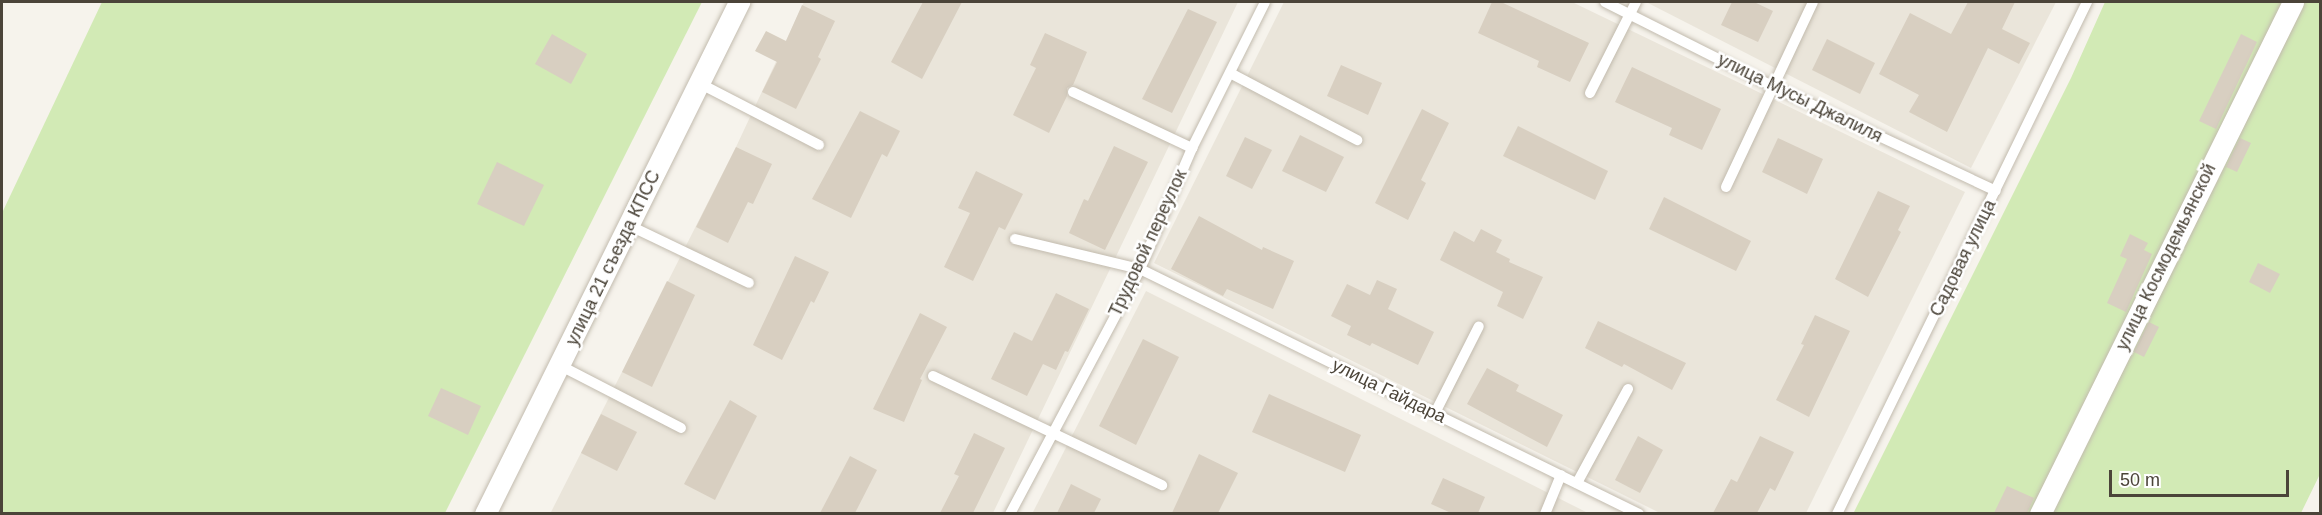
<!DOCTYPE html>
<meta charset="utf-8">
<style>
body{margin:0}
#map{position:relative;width:2322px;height:515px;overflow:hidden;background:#f6f3ec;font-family:Helvetica,sans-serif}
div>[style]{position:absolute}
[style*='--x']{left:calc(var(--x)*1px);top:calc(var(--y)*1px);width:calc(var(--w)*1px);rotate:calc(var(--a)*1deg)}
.residential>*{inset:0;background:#eae5da}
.green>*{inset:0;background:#d2eab5}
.building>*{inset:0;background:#d8cfc1}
.roads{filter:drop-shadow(0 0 2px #c2bbae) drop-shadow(0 0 2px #c2bbae)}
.service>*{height:10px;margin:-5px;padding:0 5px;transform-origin:5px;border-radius:5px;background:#fff}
.minor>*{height:21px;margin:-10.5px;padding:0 10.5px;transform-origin:10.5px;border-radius:10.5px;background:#fff}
span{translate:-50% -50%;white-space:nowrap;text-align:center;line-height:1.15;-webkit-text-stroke:5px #fff;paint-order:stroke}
.street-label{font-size:18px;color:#4b4439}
.frame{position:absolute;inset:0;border:3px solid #4b4439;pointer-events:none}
.scale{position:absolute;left:2109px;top:470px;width:180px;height:27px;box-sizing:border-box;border:3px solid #4b4439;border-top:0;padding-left:8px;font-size:18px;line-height:21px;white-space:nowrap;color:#4b4439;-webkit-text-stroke:4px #fff;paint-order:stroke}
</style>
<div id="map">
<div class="residential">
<div style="clip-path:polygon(804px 2px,1238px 2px,993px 513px,550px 514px,736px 147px)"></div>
<div style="clip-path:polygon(1284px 2px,1572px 2px,1965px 192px,1806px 513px,1660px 513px,1154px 263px)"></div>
<div style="clip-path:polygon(1646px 2px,2056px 2px,1971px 168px)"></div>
<div style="clip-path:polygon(1146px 291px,1588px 513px,1032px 514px)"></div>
</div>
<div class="green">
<div style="clip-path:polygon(102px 2px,702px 2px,445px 513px,2px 513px,2px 213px)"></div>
<div style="clip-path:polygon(2105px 2px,2320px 2px,2320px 474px,2301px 513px,1853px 514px,2071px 78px)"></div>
</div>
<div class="building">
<div style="clip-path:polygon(923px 2px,962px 2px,922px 79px,891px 62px)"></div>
<div style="clip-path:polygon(1492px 2px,1501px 2px,1589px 43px,1570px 82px,1537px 67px,1539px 61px,1478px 33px)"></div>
<div style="clip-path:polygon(1732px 2px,1754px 2px,1773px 11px,1758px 42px,1721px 25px)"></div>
<div style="clip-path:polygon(1968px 2px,2015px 2px,2002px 29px,2030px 43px,2019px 64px,1988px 48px,1947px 132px,1909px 112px,1919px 95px,1879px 74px,1910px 13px,1951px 34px)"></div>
<div style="clip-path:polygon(802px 5px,835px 21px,818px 57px,821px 59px,796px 109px,762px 92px,777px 62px,755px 51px,766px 31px,786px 41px)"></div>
<div style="clip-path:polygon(1188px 9px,1217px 22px,1172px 113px,1142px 99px)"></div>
<div style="clip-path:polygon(1045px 33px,1087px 52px,1073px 85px,1067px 88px,1067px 96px,1049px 133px,1013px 115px,1036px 68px,1030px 65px)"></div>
<div style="clip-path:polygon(552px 34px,587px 54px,571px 84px,535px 64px)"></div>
<div style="clip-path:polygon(2241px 34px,2257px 42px,2216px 129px,2199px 121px)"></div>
<div style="clip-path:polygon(1827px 39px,1875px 63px,1860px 94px,1812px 70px)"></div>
<div style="clip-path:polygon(1341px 65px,1382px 83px,1368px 115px,1327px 96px)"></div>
<div style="clip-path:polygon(1632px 67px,1721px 109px,1702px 150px,1669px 135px,1672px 128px,1615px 102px)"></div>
<div style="clip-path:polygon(1422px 109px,1449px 123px,1421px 180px,1426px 183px,1408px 220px,1375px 203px)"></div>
<div style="clip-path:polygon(860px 111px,900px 131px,887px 157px,882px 154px,851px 218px,812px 199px)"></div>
<div style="clip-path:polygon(1518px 126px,1608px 171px,1595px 200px,1503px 156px)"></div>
<div style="clip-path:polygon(1300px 135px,1344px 157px,1326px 192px,1282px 171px)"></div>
<div style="clip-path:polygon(1245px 137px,1272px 150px,1252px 189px,1226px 176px)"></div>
<div style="clip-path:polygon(1778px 138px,1823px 159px,1807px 194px,1762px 172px)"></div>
<div style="clip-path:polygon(2240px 138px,2251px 143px,2237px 172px,2226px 167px)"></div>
<div style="clip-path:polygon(1114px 146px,1148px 162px,1105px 250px,1069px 233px,1084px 199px,1088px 201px)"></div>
<div style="clip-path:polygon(736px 147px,772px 164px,753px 204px,748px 202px,728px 243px,696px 227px)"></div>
<div style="clip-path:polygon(497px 162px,544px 185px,524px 226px,477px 204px)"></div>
<div style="clip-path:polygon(976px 171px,1023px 194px,1005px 230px,999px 227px,973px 281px,944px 267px,970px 213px,958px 208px)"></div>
<div style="clip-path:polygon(1878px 191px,1910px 206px,1898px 230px,1901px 232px,1868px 297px,1835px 279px)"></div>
<div style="clip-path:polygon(1664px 197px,1751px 241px,1736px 271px,1649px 229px)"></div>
<div style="clip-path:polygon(1199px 216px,1262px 250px,1263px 247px,1294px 261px,1273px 309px,1227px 289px,1223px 296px,1171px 269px)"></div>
<div style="clip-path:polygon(1481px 229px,1502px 240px,1496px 252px,1510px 259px,1509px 262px,1543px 277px,1523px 319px,1497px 306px,1503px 292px,1440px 260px,1454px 231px,1474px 242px)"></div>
<div style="clip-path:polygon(2130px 234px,2148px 243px,2144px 250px,2152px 254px,2126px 312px,2107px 303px,2127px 259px,2120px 256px)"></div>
<div style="clip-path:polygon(795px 256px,829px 272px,814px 303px,811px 301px,782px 360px,753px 345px)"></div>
<div style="clip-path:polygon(2258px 263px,2280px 274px,2270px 293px,2249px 282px)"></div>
<div style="clip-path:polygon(1377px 280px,1397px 289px,1388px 309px,1434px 332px,1418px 365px,1372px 343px,1370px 346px,1347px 335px,1351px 326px,1331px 316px,1347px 284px,1370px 295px)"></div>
<div style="clip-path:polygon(667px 281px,695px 295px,652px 387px,622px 372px)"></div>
<div style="clip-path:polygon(1056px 293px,1089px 309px,1068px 352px,1065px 351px,1056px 370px,1043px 364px,1027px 396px,991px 379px,1014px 332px,1032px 341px)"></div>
<div style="clip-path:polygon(920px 313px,947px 327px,920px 379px,922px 380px,904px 422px,873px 409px)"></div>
<div style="clip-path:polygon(1815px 315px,1850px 331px,1809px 417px,1776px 400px,1804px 345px,1801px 344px)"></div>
<div style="clip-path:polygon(1598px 321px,1686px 363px,1672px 390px,1624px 364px,1622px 367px,1585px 348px)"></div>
<div style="clip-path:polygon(2149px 322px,2159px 327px,2144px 357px,2134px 352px)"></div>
<div style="clip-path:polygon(1143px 339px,1179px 357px,1136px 445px,1099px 426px)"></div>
<div style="clip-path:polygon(1487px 368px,1519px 385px,1516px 391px,1563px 415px,1547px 447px,1467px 404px)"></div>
<div style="clip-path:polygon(441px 388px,481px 406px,468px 435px,428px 416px)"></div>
<div style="clip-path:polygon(1269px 394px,1361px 435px,1345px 472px,1252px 432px)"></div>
<div style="clip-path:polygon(730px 400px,757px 416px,715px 500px,684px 484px)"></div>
<div style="clip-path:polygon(601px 414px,637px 432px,617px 471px,581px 453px)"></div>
<div style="clip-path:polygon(974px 433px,1005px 448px,973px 513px,940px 513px,959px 476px,954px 474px)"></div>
<div style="clip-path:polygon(1638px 436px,1663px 450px,1640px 493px,1615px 480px)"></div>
<div style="clip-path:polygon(1760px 436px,1794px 452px,1775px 491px,1770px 488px,1757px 513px,1713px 513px,1731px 479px,1737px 482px)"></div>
<div style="clip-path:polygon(1199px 454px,1238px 473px,1218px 513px,1172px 513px)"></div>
<div style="clip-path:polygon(850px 456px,877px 470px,855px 513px,820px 513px)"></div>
<div style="clip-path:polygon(1443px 478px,1485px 497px,1478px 513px,1451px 513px,1431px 504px)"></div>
<div style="clip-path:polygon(1071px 484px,1101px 499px,1094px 513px,1057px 513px)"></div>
<div style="clip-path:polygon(2007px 486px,2034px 498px,2027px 513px,1994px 513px)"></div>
</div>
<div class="roads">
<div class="service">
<div style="--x:1605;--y:2;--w:187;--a:26.7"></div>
<div style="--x:1772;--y:86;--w:247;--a:25.1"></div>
<div style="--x:1230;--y:73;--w:144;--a:27.8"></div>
<div style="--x:699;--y:83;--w:135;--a:27.3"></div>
<div style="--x:1073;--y:92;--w:132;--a:25.2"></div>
<div style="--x:1590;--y:93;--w:102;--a:-63.2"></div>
<div style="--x:1726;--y:187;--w:204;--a:-64.8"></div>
<div style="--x:628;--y:225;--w:134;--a:25.6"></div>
<div style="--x:1015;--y:239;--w:129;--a:13.5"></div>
<div style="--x:1140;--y:269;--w:556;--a:26.15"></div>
<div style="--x:561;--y:366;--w:135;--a:27.3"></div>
<div style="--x:933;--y:376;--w:254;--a:25.5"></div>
<div style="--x:1435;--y:413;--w:97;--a:-63.2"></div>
<div style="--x:1577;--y:483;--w:107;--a:-61.5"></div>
<div style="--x:1010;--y:514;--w:277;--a:-62"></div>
<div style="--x:1140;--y:269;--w:132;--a:-66.7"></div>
<div style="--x:1192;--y:148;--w:163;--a:-63.4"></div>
<div style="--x:1545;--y:514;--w:42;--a:-67.7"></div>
<div style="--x:1837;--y:514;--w:570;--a:-63.97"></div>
</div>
<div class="minor">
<div style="--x:485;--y:514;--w:572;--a:-63.61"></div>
<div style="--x:2040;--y:514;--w:571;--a:-63.7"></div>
</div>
</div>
<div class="street-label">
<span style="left:1800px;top:98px;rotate:26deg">улица Мусы Джалиля</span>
<span style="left:1148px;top:243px;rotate:-65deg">Трудовой переулок</span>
<span style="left:2166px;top:257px;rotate:-64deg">улица Космодемьянской</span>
<span style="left:613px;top:258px;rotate:-64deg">улица 21 съезда КПСС</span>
<span style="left:1963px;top:258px;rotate:-64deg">Садовая улица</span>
<span style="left:1389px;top:391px;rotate:26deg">улица Гайдара</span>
</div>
<div class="frame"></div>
<div class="scale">50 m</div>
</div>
